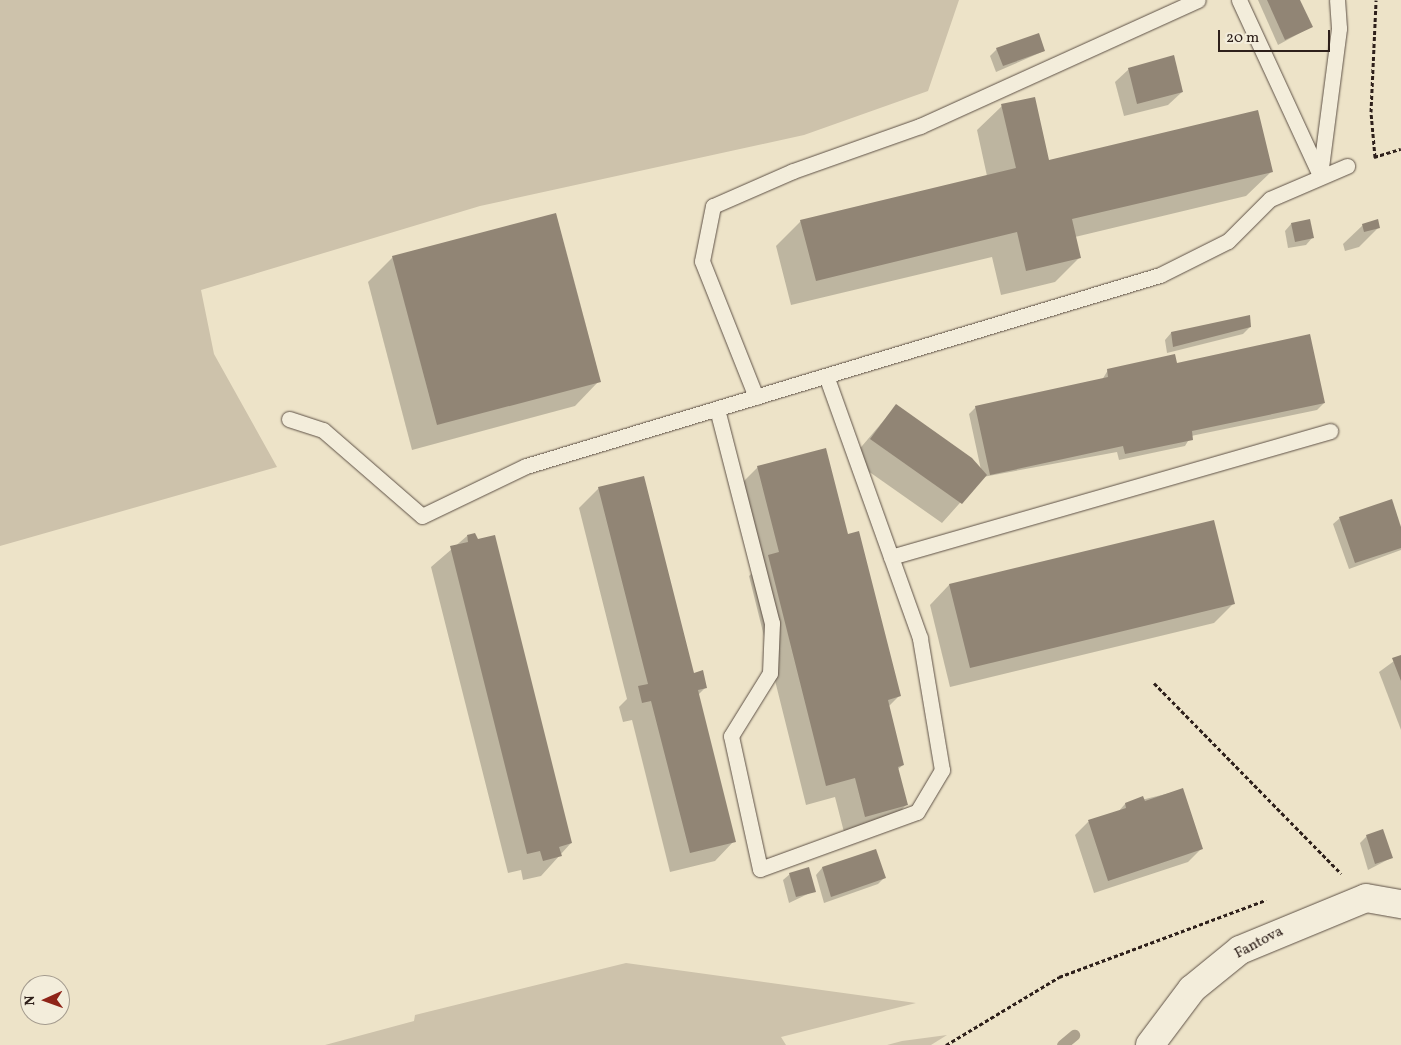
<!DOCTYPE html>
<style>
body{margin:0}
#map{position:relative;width:1401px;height:1045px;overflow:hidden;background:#ede3c8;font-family:Vollkorn,serif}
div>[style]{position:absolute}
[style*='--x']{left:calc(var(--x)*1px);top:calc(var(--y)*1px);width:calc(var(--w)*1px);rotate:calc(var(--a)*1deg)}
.green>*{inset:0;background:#cdc2ab}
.shadow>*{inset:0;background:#0003}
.stream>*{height:11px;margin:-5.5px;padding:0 5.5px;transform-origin:5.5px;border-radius:5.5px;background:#aca18d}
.building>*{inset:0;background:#918575}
.path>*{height:3px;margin-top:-1.5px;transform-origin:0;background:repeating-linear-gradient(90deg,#2e201b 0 4px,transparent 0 6.5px)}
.roads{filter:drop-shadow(0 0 1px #5e5146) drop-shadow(0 0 1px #5e5146)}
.lane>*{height:15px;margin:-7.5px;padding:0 7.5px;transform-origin:7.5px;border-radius:7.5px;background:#f3eddb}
.street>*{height:28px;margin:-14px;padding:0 14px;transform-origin:14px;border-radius:14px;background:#f3eddb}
span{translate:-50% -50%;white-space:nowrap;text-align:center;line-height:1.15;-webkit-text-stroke:5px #f3eddb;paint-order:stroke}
.street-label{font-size:15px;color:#2e201b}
.north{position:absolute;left:20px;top:975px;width:50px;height:50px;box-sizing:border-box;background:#f3eddb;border:1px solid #a49b8e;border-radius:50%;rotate:268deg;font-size:14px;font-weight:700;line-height:20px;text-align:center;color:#2e201b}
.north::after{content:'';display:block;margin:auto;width:18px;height:22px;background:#8f2418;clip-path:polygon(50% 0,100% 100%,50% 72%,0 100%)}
.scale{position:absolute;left:1218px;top:30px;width:112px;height:22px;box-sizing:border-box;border:2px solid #2e201b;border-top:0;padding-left:6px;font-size:15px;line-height:18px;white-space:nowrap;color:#2e201b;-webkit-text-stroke:4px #f3eddb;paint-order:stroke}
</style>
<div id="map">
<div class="green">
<div style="clip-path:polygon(0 0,959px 0,928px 91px,804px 135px,480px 206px,201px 290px,214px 354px,277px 467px,0 546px)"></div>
<div style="clip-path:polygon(626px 963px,916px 1003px,781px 1037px,786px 1045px,325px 1045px,414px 1021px,415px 1015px)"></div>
<div style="clip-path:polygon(947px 1035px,931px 1045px,887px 1045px,902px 1041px)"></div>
</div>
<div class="shadow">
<div style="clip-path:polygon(1258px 0,1299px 0,1311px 27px,1278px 45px)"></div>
<div style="clip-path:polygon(997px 49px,1044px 51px,996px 72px,990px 56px)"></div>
<div style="clip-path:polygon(1129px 69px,1182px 92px,1168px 105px,1124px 116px,1115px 82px)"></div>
<div style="clip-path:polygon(1002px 106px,1048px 161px,1271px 172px,1246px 196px,1075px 237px,1080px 257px,1055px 282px,1001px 295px,992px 257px,791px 305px,776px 246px,801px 221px,987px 176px,977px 130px)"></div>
<div style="clip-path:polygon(1291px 224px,1312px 238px,1306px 245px,1288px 248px,1285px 231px)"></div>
<div style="clip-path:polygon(1363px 225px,1378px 228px,1359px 247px,1345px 251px,1343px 244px)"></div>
<div style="clip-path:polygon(393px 257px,599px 381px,575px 406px,412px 450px,368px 282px)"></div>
<div style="clip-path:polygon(1250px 327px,1243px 334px,1167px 353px,1165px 340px,1171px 333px)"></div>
<div style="clip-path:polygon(1176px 364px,1324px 403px,1317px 410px,1191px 436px,1185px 446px,1119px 460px,1117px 452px,983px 477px,942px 523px,851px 459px,896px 406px,981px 470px,969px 414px,976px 407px,1102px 380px,1108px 370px)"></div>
<div style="clip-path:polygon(758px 467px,899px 696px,889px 706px,903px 765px,897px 770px,906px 805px,887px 825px,845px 836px,835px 797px,806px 805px,749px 576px,759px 567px,738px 487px)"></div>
<div style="clip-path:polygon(599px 488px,693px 674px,706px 687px,698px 695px,734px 841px,715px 861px,670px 872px,632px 720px,623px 722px,619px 707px,627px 699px,579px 508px)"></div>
<div style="clip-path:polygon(1340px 518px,1401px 531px,1401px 550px,1349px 569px,1333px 524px)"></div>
<div style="clip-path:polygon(467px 536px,571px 843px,541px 876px,523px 880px,521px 870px,508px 873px,431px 567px)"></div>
<div style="clip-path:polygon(949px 585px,1233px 604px,1214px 623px,950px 687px,930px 605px)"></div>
<div style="clip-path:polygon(1401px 656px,1401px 730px,1379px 672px)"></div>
<div style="clip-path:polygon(1182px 790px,1202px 848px,1188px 862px,1094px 893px,1075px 835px,1088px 822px,1118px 812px,1125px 804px)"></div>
<div style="clip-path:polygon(1367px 836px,1391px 858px,1368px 870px,1360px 843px)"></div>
<div style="clip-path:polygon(875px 850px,884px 878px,878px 884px,824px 903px,816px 875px,822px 868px)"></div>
<div style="clip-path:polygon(790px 874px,814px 891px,789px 903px,783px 880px)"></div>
</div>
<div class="stream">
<div style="--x:1062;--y:1045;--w:16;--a:-40"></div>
</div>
<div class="building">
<div style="clip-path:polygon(1267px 0,1300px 0,1313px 27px,1285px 40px)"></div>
<div style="clip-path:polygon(1039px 33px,1045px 51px,1003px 66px,996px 48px)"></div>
<div style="clip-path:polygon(1174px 55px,1183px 92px,1137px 104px,1128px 68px)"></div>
<div style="clip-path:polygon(1035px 97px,1049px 160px,1258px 110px,1273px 172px,1072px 219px,1081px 258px,1026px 271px,1017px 232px,816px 281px,800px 220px,1016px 168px,1001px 104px)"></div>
<div style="clip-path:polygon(556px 213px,601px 382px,437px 425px,392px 256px)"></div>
<div style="clip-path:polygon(1310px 219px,1314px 238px,1295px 242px,1291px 223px)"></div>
<div style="clip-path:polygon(1378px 219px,1380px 228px,1364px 232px,1362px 224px)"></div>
<div style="clip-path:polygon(1250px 315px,1251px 327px,1173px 347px,1171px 332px)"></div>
<div style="clip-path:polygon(1310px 334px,1325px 403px,1192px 431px,1193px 440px,1125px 454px,1123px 446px,990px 475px,975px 406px,1108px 377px,1107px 369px,1175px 354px,1177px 363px)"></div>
<div style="clip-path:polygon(896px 404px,972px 458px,987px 475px,962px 504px,870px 439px)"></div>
<div style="clip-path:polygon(826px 448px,848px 534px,859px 531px,901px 696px,888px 700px,904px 765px,898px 767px,908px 805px,865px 817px,855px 778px,826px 786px,768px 555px,779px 552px,757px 466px)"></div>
<div style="clip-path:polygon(644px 476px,694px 673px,703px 670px,707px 688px,698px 690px,736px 842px,690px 853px,651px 701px,642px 703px,638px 686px,648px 684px,598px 487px)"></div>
<div style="clip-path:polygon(1392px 499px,1401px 527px,1401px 548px,1355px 563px,1339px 517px)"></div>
<div style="clip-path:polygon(1214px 520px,1235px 604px,970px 668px,949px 584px)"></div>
<div style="clip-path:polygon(475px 533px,478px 539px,495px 535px,572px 843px,559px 847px,562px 856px,543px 861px,540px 851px,527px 854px,450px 546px,468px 542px,467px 535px)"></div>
<div style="clip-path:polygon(1401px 655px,1401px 681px,1392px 658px)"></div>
<div style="clip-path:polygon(1183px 788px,1203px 849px,1108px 881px,1088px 820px,1126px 808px,1125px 803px,1143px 796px,1145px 801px)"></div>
<div style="clip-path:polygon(1383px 829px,1393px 858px,1375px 864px,1366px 835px)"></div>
<div style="clip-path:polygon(876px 849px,886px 878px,831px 897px,822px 867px)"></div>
<div style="clip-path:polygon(809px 867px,816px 892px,796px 897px,789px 873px)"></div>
</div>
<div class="path">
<div style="--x:1374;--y:157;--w:28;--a:-17"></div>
<div style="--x:1375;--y:157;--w:45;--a:-95.1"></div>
<div style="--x:1371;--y:112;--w:112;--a:-87.4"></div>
<div style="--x:1154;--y:683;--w:267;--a:45.5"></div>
<div style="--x:946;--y:1045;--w:132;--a:-31"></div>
<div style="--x:1059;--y:977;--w:221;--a:-20.4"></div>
</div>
<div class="roads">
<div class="lane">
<div style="--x:1239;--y:0;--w:193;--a:65.2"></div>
<div style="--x:1320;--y:175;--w:148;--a:-82.6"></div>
<div style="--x:1339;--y:28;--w:28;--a:-94"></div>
<div style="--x:756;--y:397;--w:146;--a:-111.7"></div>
<div style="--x:702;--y:261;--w:56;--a:-78.7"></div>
<div style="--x:713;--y:206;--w:87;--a:-23.6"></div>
<div style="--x:793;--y:171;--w:135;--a:-19.5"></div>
<div style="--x:920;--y:126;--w:305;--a:-24.4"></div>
<div style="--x:717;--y:409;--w:221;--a:75.6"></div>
<div style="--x:772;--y:623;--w:50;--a:92.3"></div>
<div style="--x:770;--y:673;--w:74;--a:121.8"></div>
<div style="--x:731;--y:736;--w:136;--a:77.7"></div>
<div style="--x:760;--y:869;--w:167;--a:-20"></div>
<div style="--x:917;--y:812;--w:49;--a:-59.2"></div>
<div style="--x:942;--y:770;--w:134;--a:-99.5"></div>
<div style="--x:920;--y:638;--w:278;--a:-109.7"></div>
<div style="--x:289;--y:419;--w:36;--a:18"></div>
<div style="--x:323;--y:430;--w:131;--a:41"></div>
<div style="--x:422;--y:516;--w:115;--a:-25.7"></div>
<div style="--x:526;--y:466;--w:662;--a:-16.77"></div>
<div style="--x:1160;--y:275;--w:76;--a:-26.6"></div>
<div style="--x:1228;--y:241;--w:59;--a:-45"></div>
<div style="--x:1270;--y:199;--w:84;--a:-23.2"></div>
<div style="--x:891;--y:557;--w:457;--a:-16"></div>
</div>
<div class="street">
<div style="--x:1150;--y:1045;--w:70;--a:-53.1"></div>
<div style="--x:1192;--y:989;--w:62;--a:-39.1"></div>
<div style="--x:1240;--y:950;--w:136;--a:-22.4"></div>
<div style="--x:1366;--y:898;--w:36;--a:10"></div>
</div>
</div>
<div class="street-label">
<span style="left:1259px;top:943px;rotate:-28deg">Fantova</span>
</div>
<div class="north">N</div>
<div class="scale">20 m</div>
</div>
